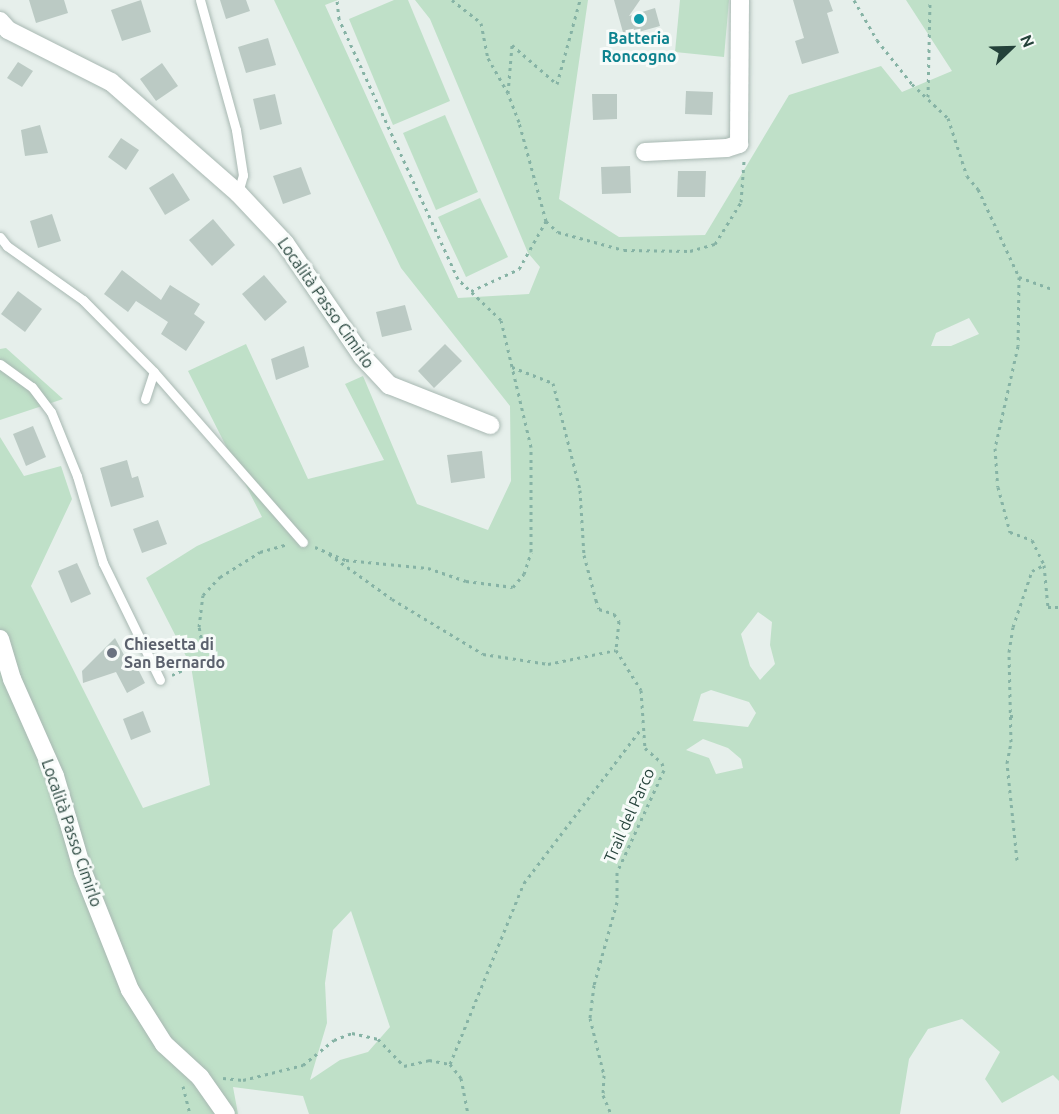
<!DOCTYPE html>
<meta charset="utf-8">
<style>
body{margin:0}
#map{position:relative;width:1059px;height:1114px;overflow:hidden;background:#e6efeb;font-family:Ubuntu,sans-serif}
div>[style]{position:absolute}
[style*='--x']{left:calc(var(--x)*1px);top:calc(var(--y)*1px);width:calc(var(--w)*1px);rotate:calc(var(--a)*1deg)}
.green>*{inset:0;background:#bfe0c8}
.building>*{inset:0;background:#bbcac4}
.path>*{height:3px;margin-top:-1.5px;transform-origin:0;background:repeating-linear-gradient(90deg,#86b3a5 0 3px,transparent 0 7.5px)}
.roads{filter:drop-shadow(0 0 2px #a8b8b2) drop-shadow(0 0 2px #a8b8b2)}
.service>*{height:9px;margin:-4.5px;padding:0 4.5px;transform-origin:4.5px;border-radius:4.5px;background:#fff}
.minor>*{height:18px;margin:-9px;padding:0 9px;transform-origin:9px;border-radius:9px;background:#fff}
.dots>*{width:16px;height:16px;translate:-50% -50%;box-sizing:border-box;border:3px solid #f7fbf9;border-radius:50%}
span{translate:-50% -50%;white-space:nowrap;text-align:center;line-height:1.15;-webkit-text-stroke:6px #f7fbf9;paint-order:stroke}
.culture-label{font-size:16px;color:#0d838f;font-weight:700}
.street-label{font-size:16px;color:#24423a}
.worship-label{font-size:16px;color:#5b616d;font-weight:700}
.left{translate:0 -50%;text-align:left}
.north{position:absolute;left:981px;top:18px;width:60px;height:60px;-webkit-text-stroke:4px #f7fbf9;paint-order:stroke;rotate:67deg;font-size:16px;font-weight:700;line-height:24px;text-align:center;color:#24423a}
.north::after{content:'';display:block;margin:auto;width:21px;height:27px;background:#24423a;clip-path:polygon(50% 0,100% 100%,50% 72%,0 100%)}
</style>
<div id="map">
<div class="green">
<div style="clip-path:polygon(evenodd,274px 0,338px 0,325px 5px,458px 298px,529px 294px,540px 267px,528px 253px,430px 19px,415px 0,588px 0,559px 199px,619px 237px,705px 235px,789px 95px,881px 66px,902px 92px,952px 71px,906px 0,1059px 0,1059px 1081px,1053px 1075px,1002px 1103px,985px 1079px,1000px 1052px,962px 1019px,928px 1029px,909px 1059px,900px 1114px,309px 1114px,303px 1096px,233px 1087px,238px 1114px,0 1114px,0 437px,24px 476px,61px 466px,72px 499px,31px 586px,143px 808px,210px 785px,191px 666px,146px 578px,197px 546px,262px 517px,188px 371px,246px 344px,308px 479px,384px 460px,345px 384px,363px 376px,417px 504px,488px 530px,511px 481px,510px 406px,401px 268px,274px 0,969px 318px,979px 334px,951px 346px,931px 346px,936px 333px,969px 318px,274px 0,758px 612px,772px 622px,770px 645px,775px 664px,760px 680px,750px 666px,741px 634px,758px 612px,274px 0,711px 690px,749px 702px,756px 713px,748px 727px,693px 721px,701px 694px,711px 690px,274px 0,703px 739px,728px 748px,741px 759px,743px 768px,716px 774px,709px 758px,686px 750px,703px 739px,274px 0,351px 911px,390px 1027px,368px 1052px,340px 1060px,310px 1080px,327px 1023px,325px 983px,333px 930px,351px 911px)"></div>
<div style="clip-path:polygon(394px 0,408px 0,450px 101px,393px 125px,349px 19px)"></div>
<div style="clip-path:polygon(680px 0,729px 0,724px 57px,675px 52px)"></div>
<div style="clip-path:polygon(445px 115px,478px 192px,436px 210px,403px 133px)"></div>
<div style="clip-path:polygon(480px 198px,508px 257px,466px 277px,438px 217px)"></div>
<div style="clip-path:polygon(6px 348px,63px 399px,0 420px,0 349px)"></div>
</div>
<div class="building">
<div style="clip-path:polygon(29px 0,64px 0,68px 13px,36px 23px)"></div>
<div style="clip-path:polygon(141px 0,151px 32px,122px 41px,111px 10px)"></div>
<div style="clip-path:polygon(220px 0,246px 0,250px 11px,226px 19px)"></div>
<div style="clip-path:polygon(614px 0,640px 0,629px 16px,655px 8px,660px 26px,624px 36px)"></div>
<div style="clip-path:polygon(793px 0,829px 0,833px 11px,827px 13px,839px 53px,802px 64px,795px 41px,804px 38px)"></div>
<div style="clip-path:polygon(268px 38px,276px 65px,246px 73px,238px 47px)"></div>
<div style="clip-path:polygon(18px 62px,33px 71px,22px 87px,7px 78px)"></div>
<div style="clip-path:polygon(162px 63px,178px 86px,156px 101px,140px 79px)"></div>
<div style="clip-path:polygon(686px 91px,713px 92px,712px 115px,685px 114px)"></div>
<div style="clip-path:polygon(275px 94px,282px 124px,260px 130px,253px 99px)"></div>
<div style="clip-path:polygon(592px 94px,617px 94px,617px 119px,593px 120px)"></div>
<div style="clip-path:polygon(40px 125px,48px 153px,25px 156px,21px 130px)"></div>
<div style="clip-path:polygon(121px 138px,139px 150px,126px 170px,108px 157px)"></div>
<div style="clip-path:polygon(630px 166px,631px 193px,602px 194px,601px 167px)"></div>
<div style="clip-path:polygon(301px 167px,311px 194px,283px 204px,273px 176px)"></div>
<div style="clip-path:polygon(678px 171px,706px 171px,705px 197px,677px 197px)"></div>
<div style="clip-path:polygon(173px 173px,190px 200px,165px 215px,149px 188px)"></div>
<div style="clip-path:polygon(52px 214px,61px 241px,38px 248px,30px 221px)"></div>
<div style="clip-path:polygon(213px 219px,235px 245px,212px 266px,189px 240px)"></div>
<div style="clip-path:polygon(122px 270px,161px 300px,170px 285px,200px 304px,194px 314px,205px 322px,186px 351px,161px 334px,168px 322px,136px 301px,128px 312px,104px 294px)"></div>
<div style="clip-path:polygon(264px 275px,287px 302px,265px 321px,242px 294px)"></div>
<div style="clip-path:polygon(18px 291px,42px 309px,25px 332px,1px 314px)"></div>
<div style="clip-path:polygon(405px 305px,412px 330px,382px 337px,376px 312px)"></div>
<div style="clip-path:polygon(445px 344px,462px 361px,434px 388px,418px 371px)"></div>
<div style="clip-path:polygon(304px 346px,309px 367px,276px 380px,271px 359px)"></div>
<div style="clip-path:polygon(33px 426px,46px 457px,26px 466px,13px 434px)"></div>
<div style="clip-path:polygon(482px 451px,485px 478px,451px 483px,447px 455px)"></div>
<div style="clip-path:polygon(127px 460px,132px 478px,138px 476px,144px 497px,111px 507px,100px 468px)"></div>
<div style="clip-path:polygon(158px 520px,167px 544px,142px 553px,133px 529px)"></div>
<div style="clip-path:polygon(77px 563px,91px 594px,71px 603px,58px 571px)"></div>
<div style="clip-path:polygon(115px 638px,132px 670px,137px 667px,145px 683px,127px 693px,116px 672px,83px 683px,82px 671px)"></div>
<div style="clip-path:polygon(143px 711px,151px 732px,131px 740px,123px 719px)"></div>
</div>
<div class="path">
<div style="--x:452;--y:0;--w:37;--a:38"></div>
<div style="--x:481;--y:23;--w:36;--a:79"></div>
<div style="--x:488;--y:58;--w:40;--a:60.3"></div>
<div style="--x:508;--y:93;--w:48;--a:-85.2"></div>
<div style="--x:512;--y:45;--w:60;--a:40.9"></div>
<div style="--x:557;--y:84;--w:87;--a:-74.7"></div>
<div style="--x:854;--y:0;--w:46;--a:60.1"></div>
<div style="--x:877;--y:40;--w:56;--a:51.5"></div>
<div style="--x:912;--y:84;--w:50;--a:43.4"></div>
<div style="--x:948;--y:118;--w:61;--a:71.9"></div>
<div style="--x:967;--y:176;--w:17;--a:50"></div>
<div style="--x:978;--y:189;--w:97;--a:65"></div>
<div style="--x:1019;--y:277;--w:69;--a:90.8"></div>
<div style="--x:1018;--y:346;--w:105;--a:102.7"></div>
<div style="--x:995;--y:448;--w:39;--a:86"></div>
<div style="--x:998;--y:487;--w:47;--a:75.1"></div>
<div style="--x:1010;--y:532;--w:23;--a:20"></div>
<div style="--x:1032;--y:540;--w:28;--a:64"></div>
<div style="--x:1044;--y:565;--w:42;--a:84.6"></div>
<div style="--x:1048;--y:607;--w:11;--a:0"></div>
<div style="--x:928;--y:97;--w:97;--a:-88.8"></div>
<div style="--x:546;--y:221;--w:16;--a:43"></div>
<div style="--x:558;--y:232;--w:68;--a:15.3"></div>
<div style="--x:624;--y:250;--w:66;--a:0.9"></div>
<div style="--x:690;--y:251;--w:26;--a:-16"></div>
<div style="--x:715;--y:244;--w:49;--a:-58.2"></div>
<div style="--x:741;--y:202;--w:41;--a:-85.8"></div>
<div style="--x:1019;--y:277;--w:37;--a:20"></div>
<div style="--x:471;--y:291;--w:53;--a:-24.6"></div>
<div style="--x:519;--y:269;--w:55;--a:-60.6"></div>
<div style="--x:546;--y:221;--w:103;--a:-105.3"></div>
<div style="--x:519;--y:122;--w:31;--a:-111"></div>
<div style="--x:512;--y:367;--w:44;--a:21.3"></div>
<div style="--x:553;--y:383;--w:110;--a:75.8"></div>
<div style="--x:580;--y:490;--w:65;--a:86.5"></div>
<div style="--x:584;--y:555;--w:47;--a:75.1"></div>
<div style="--x:596;--y:600;--w:9;--a:72"></div>
<div style="--x:599;--y:609;--w:16;--a:18"></div>
<div style="--x:614;--y:614;--w:9;--a:54"></div>
<div style="--x:619;--y:621;--w:29;--a:96"></div>
<div style="--x:616;--y:650;--w:47;--a:58"></div>
<div style="--x:641;--y:690;--w:58;--a:86.1"></div>
<div style="--x:645;--y:748;--w:23;--a:41"></div>
<div style="--x:662;--y:763;--w:7;--a:74"></div>
<div style="--x:664;--y:770;--w:112;--a:114.7"></div>
<div style="--x:617;--y:872;--w:30;--a:90"></div>
<div style="--x:617;--y:902;--w:86;--a:105.5"></div>
<div style="--x:594;--y:985;--w:33;--a:97"></div>
<div style="--x:590;--y:1018;--w:59;--a:76.2"></div>
<div style="--x:604;--y:1075;--w:20;--a:93"></div>
<div style="--x:603;--y:1095;--w:21;--a:67"></div>
<div style="--x:315;--y:547;--w:34;--a:23"></div>
<div style="--x:346;--y:560;--w:82;--a:5.6"></div>
<div style="--x:428;--y:568;--w:40;--a:18.9"></div>
<div style="--x:466;--y:581;--w:47;--a:7.3"></div>
<div style="--x:513;--y:587;--w:17;--a:-50"></div>
<div style="--x:524;--y:574;--w:23;--a:-72"></div>
<div style="--x:531;--y:552;--w:105;--a:-90"></div>
<div style="--x:531;--y:447;--w:130;--a:-103.3"></div>
<div style="--x:501;--y:320;--w:59;--a:-136.4"></div>
<div style="--x:458;--y:279;--w:286;--a:-114.6"></div>
<div style="--x:339;--y:19;--w:19;--a:-96"></div>
<div style="--x:329;--y:554;--w:77;--a:35.5"></div>
<div style="--x:392;--y:599;--w:106;--a:31.1"></div>
<div style="--x:483;--y:654;--w:66;--a:8.7"></div>
<div style="--x:548;--y:664;--w:69;--a:-11.6"></div>
<div style="--x:172;--y:675;--w:36;--a:-24"></div>
<div style="--x:205;--y:660;--w:34;--a:-100"></div>
<div style="--x:199;--y:627;--w:32;--a:-83"></div>
<div style="--x:203;--y:595;--w:25;--a:-47"></div>
<div style="--x:220;--y:577;--w:47;--a:-32"></div>
<div style="--x:260;--y:552;--w:29;--a:-16"></div>
<div style="--x:1010;--y:716;--w:7;--a:0"></div>
<div style="--x:1017;--y:860;--w:98;--a:-95.9"></div>
<div style="--x:1007;--y:763;--w:21;--a:-79"></div>
<div style="--x:1011;--y:742;--w:90;--a:-91.3"></div>
<div style="--x:1009;--y:652;--w:25;--a:-81"></div>
<div style="--x:1013;--y:627;--w:59;--a:-71.3"></div>
<div style="--x:1032;--y:571;--w:13;--a:-27"></div>
<div style="--x:450;--y:1064;--w:196;--a:-67.8"></div>
<div style="--x:524;--y:883;--w:193;--a:-52.8"></div>
<div style="--x:223;--y:1078;--w:20;--a:6"></div>
<div style="--x:243;--y:1080;--w:62;--a:-14"></div>
<div style="--x:303;--y:1065;--w:40;--a:-39"></div>
<div style="--x:334;--y:1040;--w:19;--a:-21"></div>
<div style="--x:352;--y:1033;--w:27;--a:13"></div>
<div style="--x:378;--y:1039;--w:37;--a:46"></div>
<div style="--x:404;--y:1066;--w:26;--a:-13"></div>
<div style="--x:429;--y:1060;--w:21;--a:11"></div>
<div style="--x:450;--y:1064;--w:18;--a:52"></div>
<div style="--x:461;--y:1078;--w:37;--a:79"></div>
<div style="--x:183;--y:1086;--w:29;--a:76"></div>
</div>
<div class="roads">
<div class="service">
<div style="--x:200;--y:0;--w:135;--a:74.5"></div>
<div style="--x:236;--y:130;--w:46;--a:81.2"></div>
<div style="--x:243;--y:175;--w:19;--a:106"></div>
<div style="--x:0;--y:237;--w:11;--a:52"></div>
<div style="--x:7;--y:246;--w:93;--a:35.4"></div>
<div style="--x:83;--y:300;--w:101;--a:45.4"></div>
<div style="--x:154;--y:372;--w:226;--a:48.8"></div>
<div style="--x:0;--y:364;--w:39;--a:36"></div>
<div style="--x:32;--y:387;--w:31;--a:53"></div>
<div style="--x:51;--y:412;--w:69;--a:67.9"></div>
<div style="--x:77;--y:476;--w:91;--a:73.4"></div>
<div style="--x:103;--y:563;--w:130;--a:64"></div>
<div style="--x:145;--y:399;--w:28;--a:-72"></div>
</div>
<div class="minor">
<div style="--x:0;--y:21;--w:12;--a:48"></div>
<div style="--x:8;--y:30;--w:115;--a:26.8"></div>
<div style="--x:111;--y:82;--w:169;--a:41.2"></div>
<div style="--x:238;--y:193;--w:69;--a:46.8"></div>
<div style="--x:285;--y:243;--w:137;--a:55.7"></div>
<div style="--x:362;--y:356;--w:40;--a:47"></div>
<div style="--x:389;--y:385;--w:109;--a:21.6"></div>
<div style="--x:645;--y:152;--w:82;--a:-2.8"></div>
<div style="--x:727;--y:148;--w:13;--a:-18"></div>
<div style="--x:739;--y:144;--w:144;--a:-89.6"></div>
<div style="--x:0;--y:639;--w:42;--a:73.3"></div>
<div style="--x:12;--y:679;--w:106;--a:66.1"></div>
<div style="--x:55;--y:776;--w:100;--a:73.7"></div>
<div style="--x:83;--y:872;--w:127;--a:68.3"></div>
<div style="--x:130;--y:990;--w:64;--a:57.8"></div>
<div style="--x:164;--y:1044;--w:49;--a:42.5"></div>
<div style="--x:200;--y:1077;--w:45;--a:54.9"></div>
</div>
</div>
<div class="dots">
<div style="left:639px;top:19px;background:#0f9aa8"></div>
<div style="left:112px;top:653px;background:#6b7280"></div>
</div>
<div class="culture-label">
<span style="left:639px;top:47px">Batteria<br>Roncogno</span>
</div>
<div class="street-label">
<span style="left:326px;top:303px;rotate:55deg">Località Passo Cimirlo</span>
<span style="left:629px;top:815px;rotate:-66deg">Trail del Parco</span>
<span style="left:72px;top:833px;rotate:71deg">Località Passo Cimirlo</span>
</div>
<div class="worship-label">
<span class="left" style="left:124px;top:653px">Chiesetta di<br>San Bernardo</span>
</div>
<div class="north">N</div>
</div>
